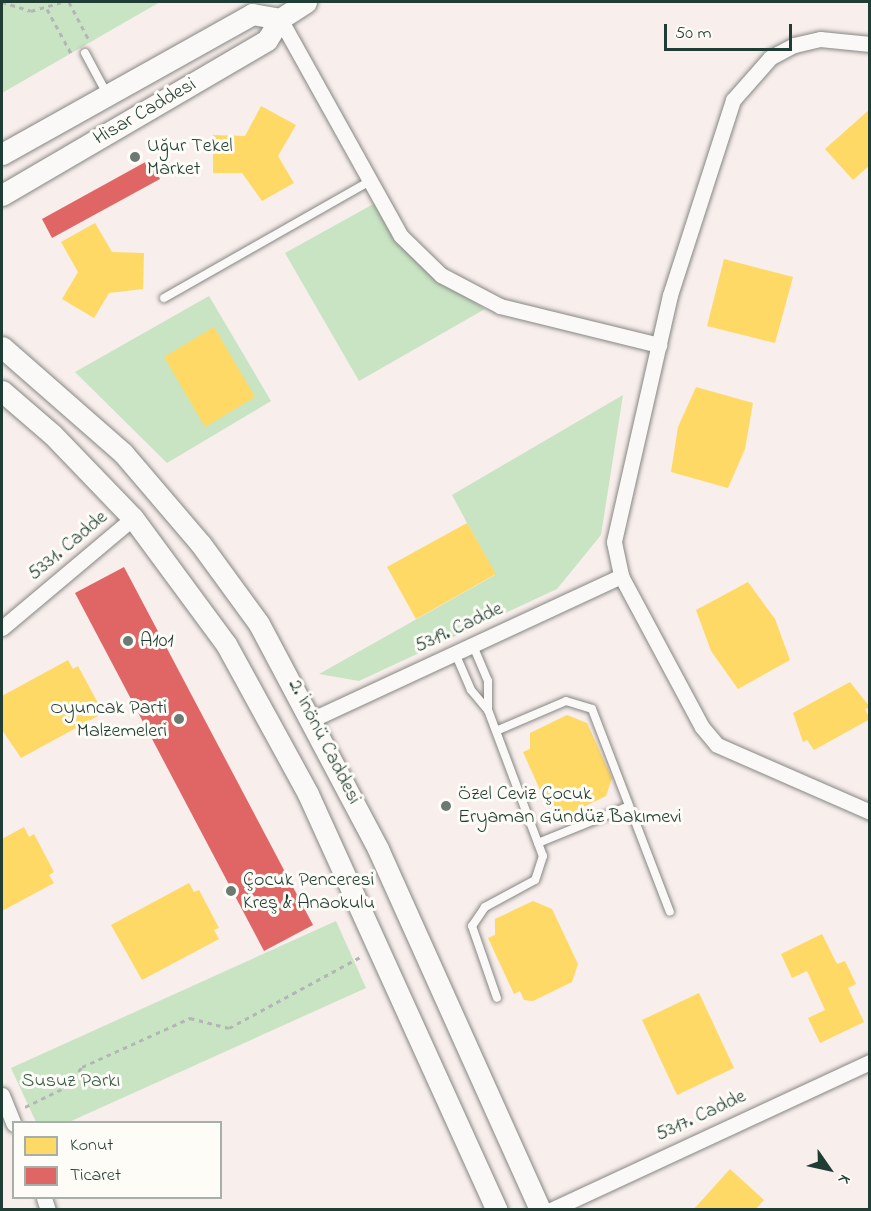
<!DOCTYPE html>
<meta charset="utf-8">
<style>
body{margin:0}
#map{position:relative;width:871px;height:1211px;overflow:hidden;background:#f8eeeb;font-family:"Indie Flower",sans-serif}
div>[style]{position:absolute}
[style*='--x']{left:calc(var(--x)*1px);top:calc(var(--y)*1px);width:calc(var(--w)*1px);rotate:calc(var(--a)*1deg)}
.green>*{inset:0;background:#c8e4c3}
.homes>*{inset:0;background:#ffd966}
.shops>*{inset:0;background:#e06666}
.path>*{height:3px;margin-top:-1.5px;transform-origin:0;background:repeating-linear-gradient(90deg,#b4b6b4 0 4.5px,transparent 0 9px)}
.roads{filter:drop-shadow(0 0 2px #868784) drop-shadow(0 0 2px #868784)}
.lane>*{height:8px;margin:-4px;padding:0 4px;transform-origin:4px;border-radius:4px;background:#fbf9f7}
.street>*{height:15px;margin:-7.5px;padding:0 7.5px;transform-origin:7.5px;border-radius:7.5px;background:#fbf9f7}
.secondary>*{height:21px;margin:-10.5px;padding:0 10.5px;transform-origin:10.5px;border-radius:10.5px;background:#fbf9f7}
.dots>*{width:16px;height:16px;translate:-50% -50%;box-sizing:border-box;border:3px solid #fdfcf7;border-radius:50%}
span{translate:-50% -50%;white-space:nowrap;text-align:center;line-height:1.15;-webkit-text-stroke:6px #fdfcf7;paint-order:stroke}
.street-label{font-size:20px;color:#1f3d34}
.poi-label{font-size:20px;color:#1f3d34}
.left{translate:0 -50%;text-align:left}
.right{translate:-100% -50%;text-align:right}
.park-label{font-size:20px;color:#395d4a}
.frame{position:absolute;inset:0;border:3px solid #1f3d34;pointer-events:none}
.legend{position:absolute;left:12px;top:1121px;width:210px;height:78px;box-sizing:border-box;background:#fdfcf7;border:2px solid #a4b0a9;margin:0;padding:8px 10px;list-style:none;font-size:18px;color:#1f3d34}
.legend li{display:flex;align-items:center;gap:12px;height:30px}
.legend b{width:30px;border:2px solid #a4b0a9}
.north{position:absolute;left:799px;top:1139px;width:60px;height:60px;-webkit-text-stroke:4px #fdfcf7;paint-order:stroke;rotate:124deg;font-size:16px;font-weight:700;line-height:24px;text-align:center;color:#1f3d34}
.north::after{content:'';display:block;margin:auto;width:21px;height:27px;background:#1f3d34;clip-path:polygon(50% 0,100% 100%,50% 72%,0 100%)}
.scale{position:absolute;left:664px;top:24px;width:128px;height:27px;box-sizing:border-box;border:3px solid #1f3d34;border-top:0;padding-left:8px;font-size:18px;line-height:21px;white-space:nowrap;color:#1f3d34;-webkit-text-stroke:4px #fdfcf7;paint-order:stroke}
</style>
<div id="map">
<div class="green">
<div style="clip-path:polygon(2px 2px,160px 2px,2px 93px)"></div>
<div style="clip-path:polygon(377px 202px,449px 287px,485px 309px,359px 381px,285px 253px)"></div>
<div style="clip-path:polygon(209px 296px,271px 401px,167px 463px,75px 372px)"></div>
<div style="clip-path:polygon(623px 395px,601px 535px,557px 589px,359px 681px,319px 674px,495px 575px,452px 495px)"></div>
<div style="clip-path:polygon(336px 921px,366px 988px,69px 1122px,36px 1122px,11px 1068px)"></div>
</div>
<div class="homes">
<div style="clip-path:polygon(261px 106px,296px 125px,278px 156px,294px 183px,262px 201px,242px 173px,213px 173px,213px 135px,245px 136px)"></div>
<div style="clip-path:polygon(870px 109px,870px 165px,853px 180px,825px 149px)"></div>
<div style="clip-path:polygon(95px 223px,112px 252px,144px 253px,143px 289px,109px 293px,94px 318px,62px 299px,78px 272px,61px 242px)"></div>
<div style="clip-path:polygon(724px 259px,793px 277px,775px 343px,707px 326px)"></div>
<div style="clip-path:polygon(214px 327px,255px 397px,205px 427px,164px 357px)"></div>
<div style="clip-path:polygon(696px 387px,753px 403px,745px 449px,728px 488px,671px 472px,678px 427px)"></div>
<div style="clip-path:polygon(467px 523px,496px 574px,416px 619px,387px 567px)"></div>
<div style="clip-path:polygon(748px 582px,775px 619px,790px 660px,738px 689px,711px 651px,696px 610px)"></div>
<div style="clip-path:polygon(68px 660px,73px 669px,78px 666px,99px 705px,94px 708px,98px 716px,21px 758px,2px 730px,2px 696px)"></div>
<div style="clip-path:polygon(850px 682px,870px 707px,865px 709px,870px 719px,814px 750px,807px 740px,803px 742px,793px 713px)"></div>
<div style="clip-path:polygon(567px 715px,587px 723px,612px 778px,606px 796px,567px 815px,558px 814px,554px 805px,548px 808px,523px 752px,530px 749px,530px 733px)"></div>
<div style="clip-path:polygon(24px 827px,29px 837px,34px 834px,54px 872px,49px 875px,54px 883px,2px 911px,2px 839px)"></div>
<div style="clip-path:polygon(189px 883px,194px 892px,199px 890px,219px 928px,214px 930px,219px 939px,142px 980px,111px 925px)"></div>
<div style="clip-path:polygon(533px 901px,552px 909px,578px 964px,572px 982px,533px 1001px,524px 1000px,520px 991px,514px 994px,488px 938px,495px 935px,495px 919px)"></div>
<div style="clip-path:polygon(822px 934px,837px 964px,845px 961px,856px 984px,848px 988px,864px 1022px,820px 1043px,808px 1018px,825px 1010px,807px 971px,792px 978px,781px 954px)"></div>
<div style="clip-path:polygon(699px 993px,734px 1068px,677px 1095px,642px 1020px)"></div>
<div style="clip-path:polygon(730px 1169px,764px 1200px,755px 1210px,693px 1210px)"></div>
</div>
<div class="shops">
<div style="clip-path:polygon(149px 160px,160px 179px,52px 238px,42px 219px)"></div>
<div style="clip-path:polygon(124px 567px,313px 925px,264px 951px,75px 593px)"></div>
</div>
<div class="path">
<div style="--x:2;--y:2;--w:30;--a:17"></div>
<div style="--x:31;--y:11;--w:32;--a:-16"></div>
<div style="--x:69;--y:2;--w:45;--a:62.3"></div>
<div style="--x:47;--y:9;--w:52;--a:61.5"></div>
<div style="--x:25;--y:1107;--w:48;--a:-26"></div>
<div style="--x:68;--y:1086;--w:24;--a:-54"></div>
<div style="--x:82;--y:1067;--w:119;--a:-24.4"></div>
<div style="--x:190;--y:1018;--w:40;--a:14.4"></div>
<div style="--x:229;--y:1028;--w:151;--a:-28.4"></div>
</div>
<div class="roads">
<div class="lane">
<div style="--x:85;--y:53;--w:47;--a:61.8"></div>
<div style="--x:164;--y:298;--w:235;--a:-29.6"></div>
<div style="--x:455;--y:653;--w:40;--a:66.6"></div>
<div style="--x:471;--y:690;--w:26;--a:50"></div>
<div style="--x:488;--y:710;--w:29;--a:-90"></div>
<div style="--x:488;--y:681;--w:39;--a:-113"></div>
<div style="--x:488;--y:710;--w:156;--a:69.4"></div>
<div style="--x:543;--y:856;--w:25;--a:108"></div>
<div style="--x:535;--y:880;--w:57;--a:151.6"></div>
<div style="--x:485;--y:907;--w:23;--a:124"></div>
<div style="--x:472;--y:926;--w:76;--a:70.9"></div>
<div style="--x:496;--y:731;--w:76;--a:-23.2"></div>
<div style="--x:566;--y:701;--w:27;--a:17"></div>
<div style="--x:592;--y:709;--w:217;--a:69"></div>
<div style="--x:538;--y:843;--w:98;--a:-22.1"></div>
</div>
<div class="street">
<div style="--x:280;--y:19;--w:248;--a:60.9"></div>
<div style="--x:401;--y:236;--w:56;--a:44.3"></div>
<div style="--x:441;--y:275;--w:67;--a:27.7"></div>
<div style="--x:500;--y:306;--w:164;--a:13.8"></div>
<div style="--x:870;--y:44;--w:50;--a:-174.3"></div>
<div style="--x:820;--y:39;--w:27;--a:167"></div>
<div style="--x:794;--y:45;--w:27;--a:152"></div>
<div style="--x:770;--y:58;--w:56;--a:131.4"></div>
<div style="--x:733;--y:100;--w:205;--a:107.9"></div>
<div style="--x:670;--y:295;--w:253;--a:102.8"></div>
<div style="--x:614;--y:542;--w:35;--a:78"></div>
<div style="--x:621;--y:576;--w:171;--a:61.8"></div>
<div style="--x:702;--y:727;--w:23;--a:50"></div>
<div style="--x:717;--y:745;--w:167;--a:23.6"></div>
<div style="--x:2;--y:628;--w:171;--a:-40"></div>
<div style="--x:313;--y:719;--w:340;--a:-24.9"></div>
<div style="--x:2;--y:1095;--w:31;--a:68"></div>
<div style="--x:44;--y:1198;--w:13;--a:72"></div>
<div style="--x:551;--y:1210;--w:352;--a:-24.9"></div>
</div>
<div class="secondary">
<div style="--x:2;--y:154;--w:287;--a:-29.2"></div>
<div style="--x:252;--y:14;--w:28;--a:10"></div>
<div style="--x:2;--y:195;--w:307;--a:-30.3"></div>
<div style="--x:267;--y:40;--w:25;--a:-58"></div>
<div style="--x:280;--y:19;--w:31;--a:-33"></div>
<div style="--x:2;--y:347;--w:161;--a:41.2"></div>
<div style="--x:123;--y:453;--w:118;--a:49.5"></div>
<div style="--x:200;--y:543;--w:100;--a:53.9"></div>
<div style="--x:259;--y:624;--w:255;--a:62.1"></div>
<div style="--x:378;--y:849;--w:396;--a:65.8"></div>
<div style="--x:2;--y:391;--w:67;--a:40.8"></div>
<div style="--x:53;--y:435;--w:115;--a:46.1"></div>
<div style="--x:133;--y:518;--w:157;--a:53.6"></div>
<div style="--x:226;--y:644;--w:171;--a:61.3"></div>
<div style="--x:308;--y:794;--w:457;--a:65.6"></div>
</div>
</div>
<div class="dots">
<div style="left:135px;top:157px;background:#6b7b74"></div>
<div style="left:128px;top:641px;background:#6b7b74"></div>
<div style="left:179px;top:719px;background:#6b7b74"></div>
<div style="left:446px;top:806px;background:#6b7b74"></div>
<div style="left:231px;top:891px;background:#6b7b74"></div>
</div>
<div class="street-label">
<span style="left:145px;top:112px;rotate:-30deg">Hisar Caddesi</span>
<span style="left:68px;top:546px;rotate:-40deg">5331. Cadde</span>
<span style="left:459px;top:628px;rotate:-25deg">5319. Cadde</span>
<span style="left:324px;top:742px;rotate:63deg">2. İnönü Caddesi</span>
<span style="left:701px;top:1116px;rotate:-25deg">5317. Cadde</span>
</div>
<div class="poi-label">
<span class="left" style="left:147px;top:158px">Uğur Tekel<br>Market</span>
<span class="left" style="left:140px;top:641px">A101</span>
<span class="right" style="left:167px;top:720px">Oyuncak Parti<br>Malzemeleri</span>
<span class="left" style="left:458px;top:806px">Özel Ceviz Çocuk<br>Eryaman Gündüz Bakımevi</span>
<span class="left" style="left:243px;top:892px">Çocuk Penceresi<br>Kreş &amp; Anaokulu</span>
</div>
<div class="park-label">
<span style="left:71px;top:1081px">Susuz Parkı</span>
</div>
<div class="frame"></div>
<ul class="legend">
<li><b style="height:16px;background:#ffd966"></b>Konut</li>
<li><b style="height:16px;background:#e06666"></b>Ticaret</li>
</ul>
<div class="north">K</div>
<div class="scale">50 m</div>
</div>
